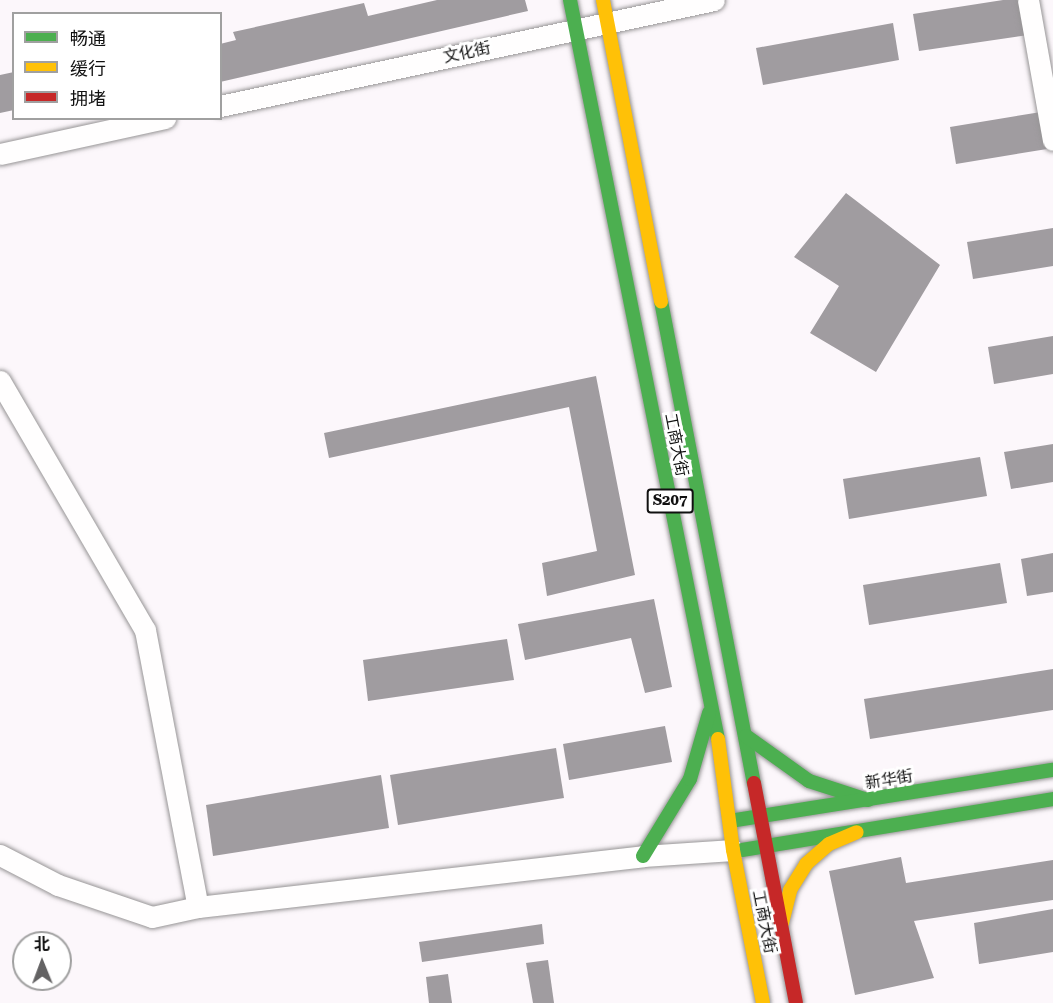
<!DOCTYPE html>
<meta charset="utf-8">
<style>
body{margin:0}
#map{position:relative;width:1053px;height:1003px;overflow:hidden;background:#fcf7fb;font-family:"Roboto Serif","Noto Sans SC",serif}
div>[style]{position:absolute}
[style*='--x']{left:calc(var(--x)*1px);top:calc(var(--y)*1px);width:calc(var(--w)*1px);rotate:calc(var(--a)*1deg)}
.building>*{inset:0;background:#a09ca0}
.roads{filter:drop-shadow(0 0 2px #979596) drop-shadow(0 0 2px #979596)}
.street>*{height:21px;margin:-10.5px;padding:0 10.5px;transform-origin:10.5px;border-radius:10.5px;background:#fffefe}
.fast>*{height:14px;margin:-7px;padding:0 7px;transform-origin:7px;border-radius:7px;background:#4caf50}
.slow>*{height:14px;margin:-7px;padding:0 7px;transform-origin:7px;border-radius:7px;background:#ffc107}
.jam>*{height:14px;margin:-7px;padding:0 7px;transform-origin:7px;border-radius:7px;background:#c62828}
span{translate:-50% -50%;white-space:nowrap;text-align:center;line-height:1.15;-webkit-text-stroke:6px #fff;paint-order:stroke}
.shield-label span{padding:2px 4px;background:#fff;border:2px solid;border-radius:4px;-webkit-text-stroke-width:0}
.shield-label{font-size:15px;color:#111;font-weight:700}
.street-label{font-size:16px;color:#111}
.legend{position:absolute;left:12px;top:12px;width:210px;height:108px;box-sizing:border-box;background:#fff;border:2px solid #a0a0a0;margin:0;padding:8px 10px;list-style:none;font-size:18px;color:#111}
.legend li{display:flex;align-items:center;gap:12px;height:30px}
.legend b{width:30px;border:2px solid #a0a0a0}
.north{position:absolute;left:12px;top:931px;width:60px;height:60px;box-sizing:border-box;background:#fff;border:2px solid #a0a0a0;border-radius:50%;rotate:359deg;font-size:16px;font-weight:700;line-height:24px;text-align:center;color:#111}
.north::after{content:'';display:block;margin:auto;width:21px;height:27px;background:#636263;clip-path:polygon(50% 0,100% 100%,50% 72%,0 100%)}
</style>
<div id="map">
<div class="building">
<div style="clip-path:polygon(437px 0,525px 0,528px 11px,220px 82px,220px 44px,236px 40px,233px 32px,364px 3px,368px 16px)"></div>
<div style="clip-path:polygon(1003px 0,1023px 0,1028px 35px,919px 51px,913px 14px)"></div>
<div style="clip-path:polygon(893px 23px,899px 60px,763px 85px,756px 48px)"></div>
<div style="clip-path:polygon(14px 72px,14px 110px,0 113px,0 75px)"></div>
<div style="clip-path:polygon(1041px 112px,1047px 149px,956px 164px,950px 127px)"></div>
<div style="clip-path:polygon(846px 193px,940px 265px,876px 372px,810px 333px,839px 286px,794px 257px)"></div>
<div style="clip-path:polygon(1053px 228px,1053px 266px,973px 279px,967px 242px)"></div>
<div style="clip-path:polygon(1053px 336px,1053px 374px,994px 384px,988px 347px)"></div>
<div style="clip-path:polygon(596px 376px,635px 575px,547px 596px,542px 563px,597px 551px,569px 407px,329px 458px,324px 433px)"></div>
<div style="clip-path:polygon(1053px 444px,1053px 482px,1011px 489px,1004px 452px)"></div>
<div style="clip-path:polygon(980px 457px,987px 496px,849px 519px,843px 479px)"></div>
<div style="clip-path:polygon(1053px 553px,1053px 592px,1027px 596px,1021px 559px)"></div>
<div style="clip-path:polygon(1000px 563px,1007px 603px,869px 625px,863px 585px)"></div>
<div style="clip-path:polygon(654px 599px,672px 687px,645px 693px,631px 638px,525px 660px,518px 624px)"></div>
<div style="clip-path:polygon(507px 639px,514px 680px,368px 701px,363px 660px)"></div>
<div style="clip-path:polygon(1053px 669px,1053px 710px,870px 739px,864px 699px)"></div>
<div style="clip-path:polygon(665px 726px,672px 762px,569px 780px,563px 744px)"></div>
<div style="clip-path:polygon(556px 748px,564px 798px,398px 825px,390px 775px)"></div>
<div style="clip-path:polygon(381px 775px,389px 828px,213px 856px,206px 805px)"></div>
<div style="clip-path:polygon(901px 857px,906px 883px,1053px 860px,1053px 900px,914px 921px,934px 978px,855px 995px,829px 871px)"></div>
<div style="clip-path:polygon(1053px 909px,1053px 952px,979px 964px,974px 923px)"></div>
<div style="clip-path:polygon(542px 924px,544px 944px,422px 962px,419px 942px)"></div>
<div style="clip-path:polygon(548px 960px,554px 1003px,533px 1003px,526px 963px)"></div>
<div style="clip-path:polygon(448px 974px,452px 1003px,429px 1003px,426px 977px)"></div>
</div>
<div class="roads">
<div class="street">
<div style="--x:1028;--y:0;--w:142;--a:79.9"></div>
<div style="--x:220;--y:106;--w:505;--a:-12.11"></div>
<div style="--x:0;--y:154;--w:169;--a:-12.3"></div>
<div style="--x:0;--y:381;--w:288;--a:59.8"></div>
<div style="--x:145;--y:630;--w:282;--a:79.2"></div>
<div style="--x:0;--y:855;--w:65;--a:27.3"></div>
<div style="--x:58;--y:885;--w:99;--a:18.8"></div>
<div style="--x:152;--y:917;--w:47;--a:-12.3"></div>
<div style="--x:198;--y:907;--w:448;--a:-6.5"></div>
<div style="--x:643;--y:856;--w:90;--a:-3.8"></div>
</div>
<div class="fast">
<div style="--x:570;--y:0;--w:754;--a:78.68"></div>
<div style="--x:661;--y:301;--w:491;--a:79.1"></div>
<div style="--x:746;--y:736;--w:77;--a:35.5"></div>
<div style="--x:809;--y:781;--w:62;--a:17.9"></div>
<div style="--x:736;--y:820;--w:321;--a:-9"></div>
<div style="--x:742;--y:850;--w:315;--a:-9.3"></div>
<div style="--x:643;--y:856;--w:90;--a:-58.6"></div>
<div style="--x:690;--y:779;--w:69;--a:-73.9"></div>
</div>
<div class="slow">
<div style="--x:603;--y:0;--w:307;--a:79.1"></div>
<div style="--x:718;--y:739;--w:112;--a:82.3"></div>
<div style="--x:733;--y:850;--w:156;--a:78.9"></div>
<div style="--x:782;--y:923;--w:34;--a:-76"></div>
<div style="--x:790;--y:890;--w:31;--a:-58"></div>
<div style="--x:806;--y:864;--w:30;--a:-41"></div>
<div style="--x:829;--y:844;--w:30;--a:-23"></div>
</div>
<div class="jam">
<div style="--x:754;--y:783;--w:224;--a:79.2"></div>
</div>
</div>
<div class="shield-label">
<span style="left:670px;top:501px">S207</span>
</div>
<div class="street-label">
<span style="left:467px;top:53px;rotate:-12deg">文化街</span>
<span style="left:676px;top:445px;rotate:79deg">工商大街</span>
<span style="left:889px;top:780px;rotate:-9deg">新华街</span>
<span style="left:764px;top:922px;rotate:79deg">工商大街</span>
</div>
<ul class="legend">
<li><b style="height:8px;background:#4caf50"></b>畅通</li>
<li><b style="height:8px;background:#ffc107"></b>缓行</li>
<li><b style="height:8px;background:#c62828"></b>拥堵</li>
</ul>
<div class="north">北</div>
</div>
